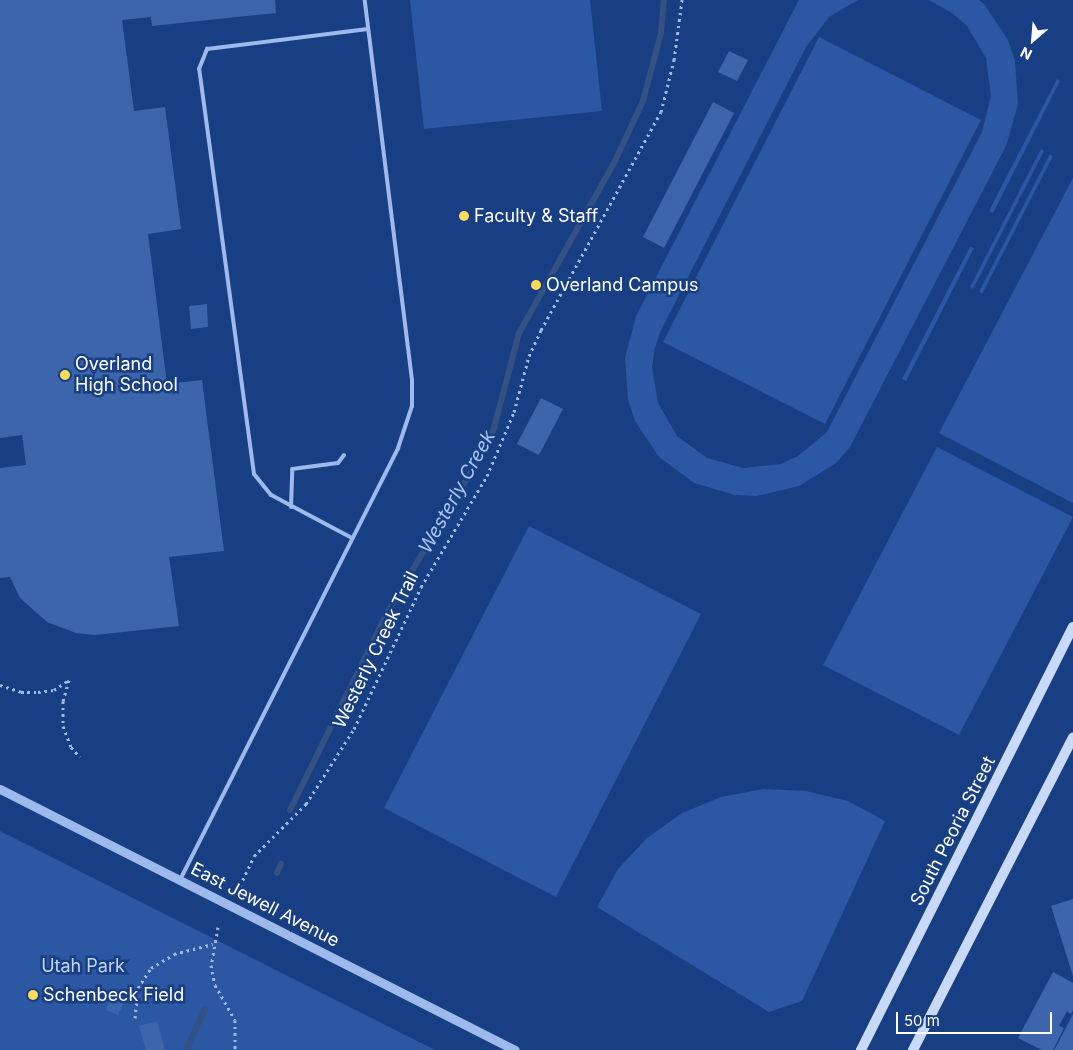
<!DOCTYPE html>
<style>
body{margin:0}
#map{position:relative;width:1073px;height:1050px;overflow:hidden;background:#183f83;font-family:Inter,sans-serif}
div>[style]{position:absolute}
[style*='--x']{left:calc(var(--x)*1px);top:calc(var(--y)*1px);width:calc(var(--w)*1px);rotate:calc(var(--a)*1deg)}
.green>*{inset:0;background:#2b57a3}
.stream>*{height:6px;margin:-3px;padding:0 3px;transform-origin:3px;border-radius:3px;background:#345184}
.building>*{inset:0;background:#3d65ab}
.path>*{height:3px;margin-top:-1.5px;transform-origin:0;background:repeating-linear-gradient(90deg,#9dbaec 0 2.5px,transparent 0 6.5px)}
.service>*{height:4px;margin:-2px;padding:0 2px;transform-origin:2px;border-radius:2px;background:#9dbaec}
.tertiary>*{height:9px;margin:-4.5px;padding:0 4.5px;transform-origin:4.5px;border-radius:4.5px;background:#9dbaec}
.secondary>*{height:10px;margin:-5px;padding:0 5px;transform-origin:5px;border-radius:5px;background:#c9daf9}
.dots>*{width:14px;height:14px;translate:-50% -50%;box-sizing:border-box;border:2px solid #183f83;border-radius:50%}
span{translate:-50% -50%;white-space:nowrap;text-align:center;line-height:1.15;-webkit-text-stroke:5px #183f83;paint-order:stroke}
.poi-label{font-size:18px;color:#fff}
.left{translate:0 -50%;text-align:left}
.street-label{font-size:18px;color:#fff}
.park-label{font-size:18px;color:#c2d7f9}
.water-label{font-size:19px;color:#a8c5f4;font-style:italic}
.north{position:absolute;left:1008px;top:15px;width:50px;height:50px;-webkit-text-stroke:4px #183f83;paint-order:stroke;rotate:207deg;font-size:14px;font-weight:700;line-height:20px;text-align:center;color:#fff}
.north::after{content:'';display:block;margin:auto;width:18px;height:22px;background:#fff;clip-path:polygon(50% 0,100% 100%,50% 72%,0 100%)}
.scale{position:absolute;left:896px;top:1012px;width:156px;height:22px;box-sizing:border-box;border:2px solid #fff;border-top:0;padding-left:6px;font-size:15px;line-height:18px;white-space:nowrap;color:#fff;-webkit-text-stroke:4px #183f83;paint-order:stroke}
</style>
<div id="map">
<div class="green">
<div style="clip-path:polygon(410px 0,590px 0,602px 111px,424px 129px)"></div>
<div style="clip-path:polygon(799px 0,858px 0,829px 17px,806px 47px,661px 330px,655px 348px,652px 367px,658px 403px,677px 436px,707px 458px,743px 468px,781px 464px,798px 456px,827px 432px,982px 132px,991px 96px,986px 58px,967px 26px,952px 13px,929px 0,979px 0,984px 4px,1008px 40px,1015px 61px,1018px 104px,1006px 146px,850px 447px,836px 463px,799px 486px,757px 496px,735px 495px,694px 483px,659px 457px,635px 421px,628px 400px,625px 358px,636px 316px)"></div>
<div style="clip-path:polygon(819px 37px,981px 120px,825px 424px,663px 342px)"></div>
<div style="clip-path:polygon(1057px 79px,1060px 81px,993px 213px,989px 211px)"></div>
<div style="clip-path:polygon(1041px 149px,1044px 151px,973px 289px,970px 287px)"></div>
<div style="clip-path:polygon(1050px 154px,1053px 156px,982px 294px,979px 292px)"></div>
<div style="clip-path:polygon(1073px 178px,1073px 503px,939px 433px)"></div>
<div style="clip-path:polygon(970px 247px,974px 248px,906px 381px,902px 379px)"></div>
<div style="clip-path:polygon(937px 447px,1073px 517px,959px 735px,823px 665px)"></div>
<div style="clip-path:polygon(529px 526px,701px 614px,556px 897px,384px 808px)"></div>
<div style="clip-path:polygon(763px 789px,806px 791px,848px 801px,885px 821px,802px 1001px,769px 1012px,597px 907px,618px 869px,647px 838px,682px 813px,721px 797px)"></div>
<div style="clip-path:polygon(0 831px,435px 1050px,0 1050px)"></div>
</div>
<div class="stream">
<div style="--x:290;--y:810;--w:220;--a:-63.8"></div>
<div style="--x:387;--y:613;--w:178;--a:-59.3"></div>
<div style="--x:478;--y:460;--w:36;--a:-63"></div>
<div style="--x:494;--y:428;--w:98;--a:-75.3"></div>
<div style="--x:519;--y:333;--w:197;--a:-60.8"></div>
<div style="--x:615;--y:161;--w:66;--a:-65"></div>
<div style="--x:643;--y:101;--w:70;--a:-75.2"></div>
<div style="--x:661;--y:33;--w:33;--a:-85"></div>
<div style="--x:277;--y:873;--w:10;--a:-66"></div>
<div style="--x:186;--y:1050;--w:45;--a:-65.1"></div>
</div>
<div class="building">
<div style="clip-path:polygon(0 0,275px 0,276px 13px,152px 26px,151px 17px,122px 20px,134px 111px,165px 107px,181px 229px,148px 234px,167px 384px,202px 380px,224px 551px,169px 557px,179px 626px,95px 635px,76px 633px,47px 622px,20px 598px,10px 577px,0 578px,0 468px,26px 465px,22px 435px,0 438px)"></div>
<div style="clip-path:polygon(729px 51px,748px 60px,737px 81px,718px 72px)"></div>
<div style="clip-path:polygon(713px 102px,734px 113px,664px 248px,643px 237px)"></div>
<div style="clip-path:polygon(207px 304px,208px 327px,191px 329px,189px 306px)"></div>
<div style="clip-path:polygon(541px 398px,563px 409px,539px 455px,517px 444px)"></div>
<div style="clip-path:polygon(1073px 899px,1073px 976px,1051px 906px)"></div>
<div style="clip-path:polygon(1053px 972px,1073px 983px,1073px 1010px,1071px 1014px,1067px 1011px,1059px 1026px,1064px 1028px,1053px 1050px,1042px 1050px,1018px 1038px)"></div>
<div style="clip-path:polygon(111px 997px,124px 1002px,118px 1015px,106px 1010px)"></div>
<div style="clip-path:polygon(1073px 1014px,1073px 1050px,1054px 1050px,1057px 1045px)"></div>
<div style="clip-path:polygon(157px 1021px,165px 1050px,146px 1050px,139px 1026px)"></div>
</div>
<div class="path">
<div style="--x:0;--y:685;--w:22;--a:18"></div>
<div style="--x:21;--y:692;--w:17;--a:0"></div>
<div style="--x:38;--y:692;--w:16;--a:-7"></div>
<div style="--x:54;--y:690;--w:18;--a:-34"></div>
<div style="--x:69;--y:680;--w:22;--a:106"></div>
<div style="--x:63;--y:701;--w:25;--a:90"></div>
<div style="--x:63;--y:726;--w:22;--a:69"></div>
<div style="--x:71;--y:747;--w:13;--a:48"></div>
<div style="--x:240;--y:886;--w:33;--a:-65"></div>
<div style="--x:254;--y:856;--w:74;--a:-45"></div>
<div style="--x:306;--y:804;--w:89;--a:-57.4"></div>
<div style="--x:354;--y:729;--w:157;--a:-64.7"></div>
<div style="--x:421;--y:587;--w:129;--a:-59.3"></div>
<div style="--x:487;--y:476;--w:69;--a:-67.1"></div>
<div style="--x:514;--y:412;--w:58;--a:-75"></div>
<div style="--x:529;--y:356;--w:29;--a:-65"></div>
<div style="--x:541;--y:330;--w:249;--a:-61.2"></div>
<div style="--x:661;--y:112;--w:54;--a:-76"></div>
<div style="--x:674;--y:60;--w:61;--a:-82.4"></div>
<div style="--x:218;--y:927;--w:39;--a:100"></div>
<div style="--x:211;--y:965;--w:20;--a:79"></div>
<div style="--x:215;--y:985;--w:40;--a:60.3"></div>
<div style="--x:235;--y:1020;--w:30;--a:90"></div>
<div style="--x:135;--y:1018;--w:30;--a:-84"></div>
<div style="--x:138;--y:988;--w:24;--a:-57"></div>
<div style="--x:151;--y:968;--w:27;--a:-31"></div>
<div style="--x:174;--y:954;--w:40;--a:-14.4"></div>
</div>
<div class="service">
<div style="--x:291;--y:507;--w:38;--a:-88"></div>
<div style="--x:292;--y:469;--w:46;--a:-7.4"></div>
<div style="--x:338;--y:463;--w:10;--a:-53"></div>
<div style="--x:352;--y:538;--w:92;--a:-152"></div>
<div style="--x:271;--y:495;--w:27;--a:-129"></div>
<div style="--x:254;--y:474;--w:409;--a:-97.7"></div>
<div style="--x:199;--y:69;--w:22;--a:-68"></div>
<div style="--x:207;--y:49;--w:162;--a:-7.1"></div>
<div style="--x:180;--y:880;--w:484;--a:-63.2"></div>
<div style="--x:398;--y:448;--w:44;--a:-71.6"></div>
<div style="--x:412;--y:406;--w:26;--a:-90"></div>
<div style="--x:412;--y:380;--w:383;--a:-97.1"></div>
</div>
<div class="tertiary">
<div style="--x:0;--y:789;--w:577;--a:26.88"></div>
</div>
<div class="secondary">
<div style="--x:861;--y:1050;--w:473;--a:-63.4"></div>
<div style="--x:913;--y:1050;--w:351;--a:-62.9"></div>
</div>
<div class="dots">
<div style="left:464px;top:216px;background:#ffdc58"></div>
<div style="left:536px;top:285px;background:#ffdc58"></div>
<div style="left:65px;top:375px;background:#ffdc58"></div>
<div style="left:33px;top:995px;background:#ffdc58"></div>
</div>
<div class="poi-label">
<span class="left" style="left:474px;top:216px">Faculty &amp; Staff</span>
<span class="left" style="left:546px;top:285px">Overland Campus</span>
<span class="left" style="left:75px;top:375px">Overland<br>High School</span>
<span class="left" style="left:43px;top:995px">Schenbeck Field</span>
</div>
<div class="street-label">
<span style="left:376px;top:650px;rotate:-64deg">Westerly Creek Trail</span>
<span style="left:953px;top:831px;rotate:-63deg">South Peoria Street</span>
<span style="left:265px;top:905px;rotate:27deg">East Jewell Avenue</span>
</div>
<div class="park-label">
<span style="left:83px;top:966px">Utah Park</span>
</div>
<div class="water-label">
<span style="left:457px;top:492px;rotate:-61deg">Westerly Creek</span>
</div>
<div class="north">N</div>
<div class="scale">50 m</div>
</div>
